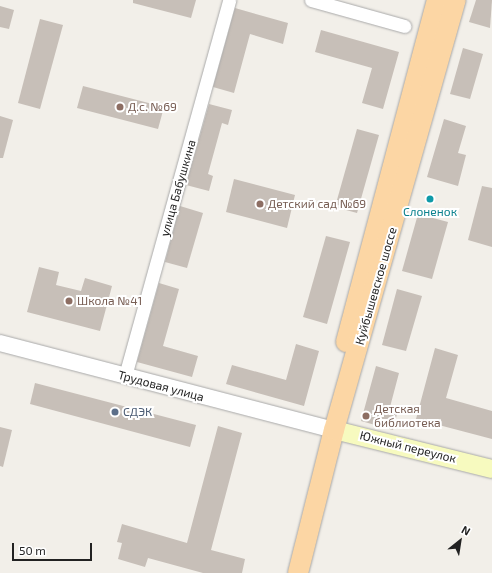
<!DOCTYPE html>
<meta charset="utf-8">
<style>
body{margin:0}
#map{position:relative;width:492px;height:573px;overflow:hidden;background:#f2efe9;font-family:"Exo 2",sans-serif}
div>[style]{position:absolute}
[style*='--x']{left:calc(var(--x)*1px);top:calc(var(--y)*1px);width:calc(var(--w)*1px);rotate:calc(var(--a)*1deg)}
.building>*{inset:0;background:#c7bfb8}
.roads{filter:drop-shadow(0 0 1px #a9a9a9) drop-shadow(0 0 1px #a9a9a9)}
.minor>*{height:13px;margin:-6.5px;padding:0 6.5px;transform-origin:6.5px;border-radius:6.5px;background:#fff}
.tertiary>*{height:16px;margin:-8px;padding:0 8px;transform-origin:8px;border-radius:8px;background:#fff}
.secondary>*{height:18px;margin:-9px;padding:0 9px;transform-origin:9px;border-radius:9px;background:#f7fabf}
.primary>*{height:20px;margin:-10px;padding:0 10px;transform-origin:10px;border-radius:10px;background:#fcd6a4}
.dots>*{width:11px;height:11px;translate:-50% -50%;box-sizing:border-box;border:2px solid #fff;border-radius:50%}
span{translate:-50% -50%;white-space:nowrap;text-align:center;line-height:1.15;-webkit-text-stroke:4px #fff;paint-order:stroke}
.education-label{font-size:12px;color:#785e54}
.left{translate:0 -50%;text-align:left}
.street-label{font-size:12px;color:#222}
.culture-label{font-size:12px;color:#0d838f}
.service-label{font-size:12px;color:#4e5e75}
.north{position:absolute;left:440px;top:521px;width:40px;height:40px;-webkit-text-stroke:3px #fff;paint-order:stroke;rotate:30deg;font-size:11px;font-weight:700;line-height:16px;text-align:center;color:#222}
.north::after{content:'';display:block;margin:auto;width:14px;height:18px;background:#222;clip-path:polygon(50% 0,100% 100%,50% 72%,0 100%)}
.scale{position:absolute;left:12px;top:543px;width:80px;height:18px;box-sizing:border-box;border:2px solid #222;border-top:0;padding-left:5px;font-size:12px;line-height:14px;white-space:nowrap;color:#222;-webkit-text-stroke:3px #fff;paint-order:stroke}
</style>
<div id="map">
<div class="building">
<div style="clip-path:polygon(133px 0,196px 0,191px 18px,133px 3px)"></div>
<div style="clip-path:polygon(476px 0,492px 0,490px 28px,469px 22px)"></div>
<div style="clip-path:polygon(0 6px,14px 10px,9px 29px,0 27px)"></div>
<div style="clip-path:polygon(235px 8px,288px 23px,283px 44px,250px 34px,234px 93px,213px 87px)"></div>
<div style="clip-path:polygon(40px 19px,63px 25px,40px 109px,18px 103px)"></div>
<div style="clip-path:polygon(321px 30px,399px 52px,383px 109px,362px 103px,372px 68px,315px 52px)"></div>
<div style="clip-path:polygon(463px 48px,483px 54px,470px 99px,450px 94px)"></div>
<div style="clip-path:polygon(83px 86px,164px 107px,158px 129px,77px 108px)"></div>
<div style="clip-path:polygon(209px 104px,232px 110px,228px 125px,222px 123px,208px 174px,213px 176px,209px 191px,186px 185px)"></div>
<div style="clip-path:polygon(0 116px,13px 120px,3px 158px,0 158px)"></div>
<div style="clip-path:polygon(444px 119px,466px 126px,458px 153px,466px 155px,458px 186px,427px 177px)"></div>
<div style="clip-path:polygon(357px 129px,379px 135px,357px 213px,335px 207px)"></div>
<div style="clip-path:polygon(234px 179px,295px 195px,287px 228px,226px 212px)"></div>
<div style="clip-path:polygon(482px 186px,492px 188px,492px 247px,468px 240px)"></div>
<div style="clip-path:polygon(180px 206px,203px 213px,187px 268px,165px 262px)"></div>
<div style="clip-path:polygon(418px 214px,448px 222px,432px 279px,402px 271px)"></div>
<div style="clip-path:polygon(326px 236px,350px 242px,327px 324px,303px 317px)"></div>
<div style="clip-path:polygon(39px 267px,59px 272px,56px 285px,81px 291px,85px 278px,112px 286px,100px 331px,27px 312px)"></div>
<div style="clip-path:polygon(159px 283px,179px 289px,163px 346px,198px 356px,192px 377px,137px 362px)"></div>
<div style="clip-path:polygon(397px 289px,422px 296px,406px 351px,382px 345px)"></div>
<div style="clip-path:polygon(296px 344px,319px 351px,304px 406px,226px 384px,232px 365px,286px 380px)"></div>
<div style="clip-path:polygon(435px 348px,458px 355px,446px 398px,492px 411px,492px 439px,416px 419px)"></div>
<div style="clip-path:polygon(376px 366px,399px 373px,390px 407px,398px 410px,393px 430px,361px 421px)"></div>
<div style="clip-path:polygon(35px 383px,196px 425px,190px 447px,30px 404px)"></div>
<div style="clip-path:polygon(218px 426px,242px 433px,211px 550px,245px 559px,242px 573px,203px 573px,148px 558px,145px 567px,118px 559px,122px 543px,117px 542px,122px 524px,187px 543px)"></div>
<div style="clip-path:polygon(0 427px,12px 430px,3px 467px,0 466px)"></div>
</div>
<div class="roads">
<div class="minor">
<div style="--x:311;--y:0;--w:97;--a:15.6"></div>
<div style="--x:125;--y:376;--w:390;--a:-74.5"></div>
</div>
<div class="tertiary">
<div style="--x:0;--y:343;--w:345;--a:14.6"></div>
</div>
<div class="secondary">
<div style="--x:334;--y:430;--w:163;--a:13.9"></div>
</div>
<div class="primary">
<div style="--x:346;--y:342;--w:354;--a:-75.1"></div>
<div style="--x:298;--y:573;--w:147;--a:-75.9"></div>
<div style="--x:334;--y:430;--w:447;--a:-74.2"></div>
</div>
</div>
<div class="dots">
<div style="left:120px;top:107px;background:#8d6e63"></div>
<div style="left:430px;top:199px;background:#0f9aa8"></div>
<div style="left:260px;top:204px;background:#8d6e63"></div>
<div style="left:69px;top:301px;background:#8d6e63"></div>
<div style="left:115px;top:412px;background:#5c6f8a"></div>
<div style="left:366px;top:416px;background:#8d6e63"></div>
</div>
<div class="education-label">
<span class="left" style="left:128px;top:107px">Д.с. №69</span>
<span class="left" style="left:268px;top:204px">Детский сад №69</span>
<span class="left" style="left:77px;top:301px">Школа №41</span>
<span class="left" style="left:374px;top:416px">Детская<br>библиотека</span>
</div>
<div class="street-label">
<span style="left:178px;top:188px;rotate:-74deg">улица Бабушкина</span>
<span style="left:376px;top:286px;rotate:-74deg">Куйбышевское шоссе</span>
<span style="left:161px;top:386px;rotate:15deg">Трудовая улица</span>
<span style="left:408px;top:447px;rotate:14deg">Южный переулок</span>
</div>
<div class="culture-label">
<span style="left:430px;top:212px">Слоненок</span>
</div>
<div class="service-label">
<span class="left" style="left:123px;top:412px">СДЭК</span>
</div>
<div class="north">N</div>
<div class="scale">50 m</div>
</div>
